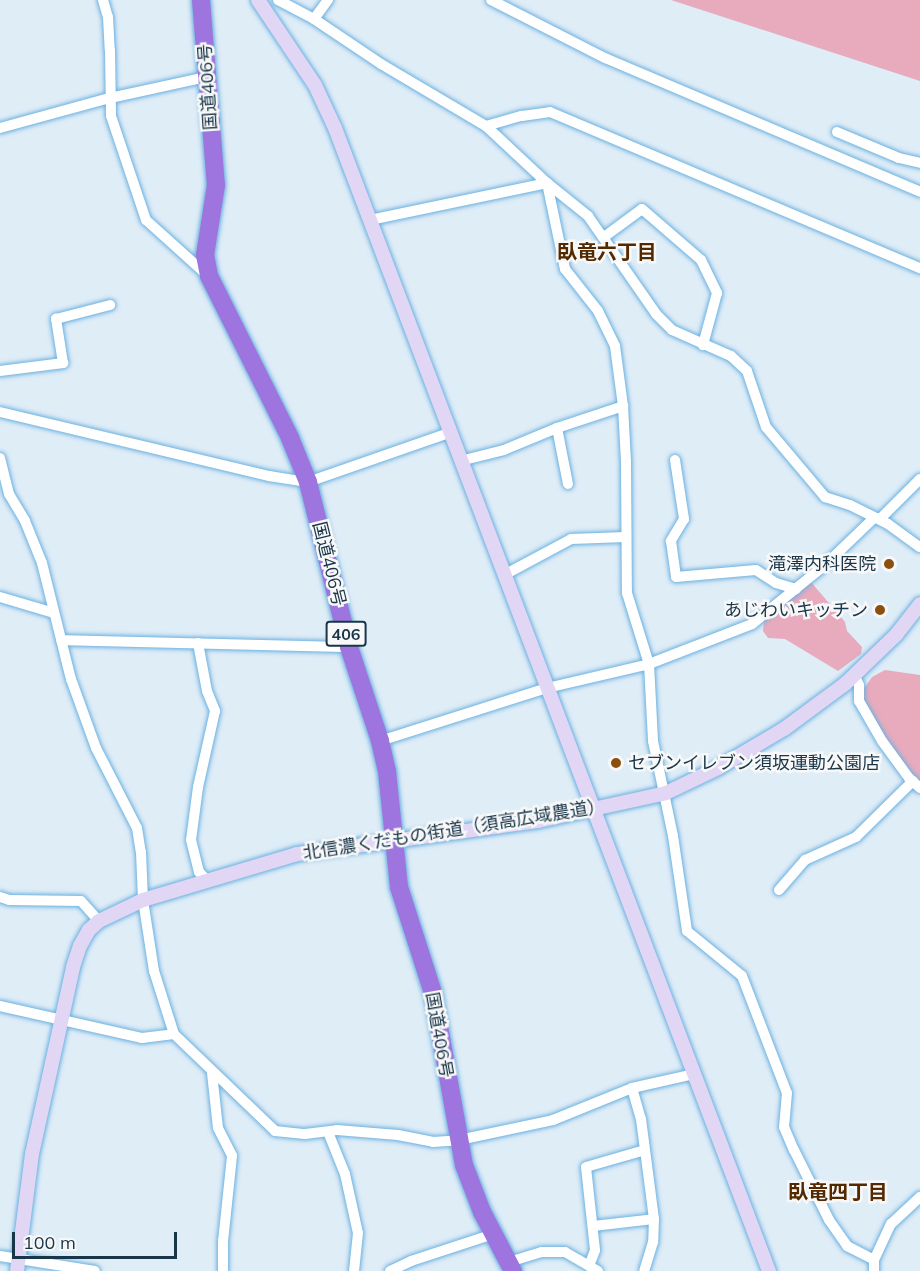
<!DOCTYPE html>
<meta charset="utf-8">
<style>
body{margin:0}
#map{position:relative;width:920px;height:1271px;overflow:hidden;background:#dfedf7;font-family:Mulish,"Noto Sans JP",sans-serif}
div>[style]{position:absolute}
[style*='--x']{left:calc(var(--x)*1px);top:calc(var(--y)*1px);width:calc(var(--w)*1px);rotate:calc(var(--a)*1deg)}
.green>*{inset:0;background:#e7abbd}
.roads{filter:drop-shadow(0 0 2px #6cb1e0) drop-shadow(0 0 2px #6cb1e0)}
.street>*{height:10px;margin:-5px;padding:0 5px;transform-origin:5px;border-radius:5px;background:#fff}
.secondary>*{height:14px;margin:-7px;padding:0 7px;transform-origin:7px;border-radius:7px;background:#e2d6f5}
.highway>*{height:18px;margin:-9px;padding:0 9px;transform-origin:9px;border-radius:9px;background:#9e75df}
.dots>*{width:16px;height:16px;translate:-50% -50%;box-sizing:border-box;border:3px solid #f8f8f8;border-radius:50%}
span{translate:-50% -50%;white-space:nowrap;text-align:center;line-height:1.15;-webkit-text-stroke:5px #f8f8f8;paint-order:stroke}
.shield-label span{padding:2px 4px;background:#f8f8f8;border:2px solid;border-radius:4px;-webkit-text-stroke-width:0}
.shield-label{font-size:16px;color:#193649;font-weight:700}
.street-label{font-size:18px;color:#193649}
.poi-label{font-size:18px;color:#193649}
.right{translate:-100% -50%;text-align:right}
.left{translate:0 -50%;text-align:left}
.neighbourhood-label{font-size:20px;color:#522900;font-weight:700}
.scale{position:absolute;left:12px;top:1232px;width:165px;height:27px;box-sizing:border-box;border:3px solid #193649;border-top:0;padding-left:8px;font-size:18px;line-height:21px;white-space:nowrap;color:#193649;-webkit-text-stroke:4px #f8f8f8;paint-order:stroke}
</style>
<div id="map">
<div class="green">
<div style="clip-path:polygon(671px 0,920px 0,920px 81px,871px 65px)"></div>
<div style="clip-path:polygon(811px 582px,845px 622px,847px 631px,862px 647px,861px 654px,838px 671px,785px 639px,768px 638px,763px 631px,764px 620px)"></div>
<div style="clip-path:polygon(885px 670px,920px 675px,920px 788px,882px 741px,861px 693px,872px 677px)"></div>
</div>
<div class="roads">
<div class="street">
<div style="--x:103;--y:0;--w:18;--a:74"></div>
<div style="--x:108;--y:17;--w:33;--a:87"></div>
<div style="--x:110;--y:50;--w:66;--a:89.1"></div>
<div style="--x:111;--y:116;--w:110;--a:71.4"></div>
<div style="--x:146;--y:220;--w:82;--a:42"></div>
<div style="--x:278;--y:0;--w:41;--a:27.8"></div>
<div style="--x:314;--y:19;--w:81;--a:33.9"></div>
<div style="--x:381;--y:64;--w:122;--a:30.6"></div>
<div style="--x:486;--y:126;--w:83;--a:43.1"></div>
<div style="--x:547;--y:183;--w:53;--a:38.8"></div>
<div style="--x:588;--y:216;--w:119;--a:55.2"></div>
<div style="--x:656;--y:314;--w:23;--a:45"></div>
<div style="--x:672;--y:330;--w:64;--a:23.8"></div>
<div style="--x:731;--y:356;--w:22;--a:43"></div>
<div style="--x:747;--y:371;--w:59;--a:71.3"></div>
<div style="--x:766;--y:427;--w:92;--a:49.9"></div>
<div style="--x:825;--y:497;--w:26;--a:18"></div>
<div style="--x:850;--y:505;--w:42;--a:26.6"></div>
<div style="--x:888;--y:524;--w:39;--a:36"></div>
<div style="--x:491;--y:0;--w:128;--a:27"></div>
<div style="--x:605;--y:58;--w:342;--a:23"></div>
<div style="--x:314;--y:19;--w:24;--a:-54"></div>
<div style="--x:486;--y:126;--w:37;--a:-16"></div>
<div style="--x:522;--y:116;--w:28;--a:-8"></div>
<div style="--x:550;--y:112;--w:402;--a:22.9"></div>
<div style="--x:0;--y:128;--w:114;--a:-15.3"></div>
<div style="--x:110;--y:98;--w:98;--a:-12.3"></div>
<div style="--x:837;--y:132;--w:67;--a:22.8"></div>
<div style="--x:899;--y:158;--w:22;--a:13"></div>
<div style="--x:547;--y:183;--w:88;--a:78.2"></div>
<div style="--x:565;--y:269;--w:53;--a:51.8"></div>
<div style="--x:598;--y:311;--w:39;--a:64"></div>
<div style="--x:615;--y:346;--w:61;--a:82.4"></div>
<div style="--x:623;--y:406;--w:56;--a:86.9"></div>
<div style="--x:626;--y:462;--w:131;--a:89.6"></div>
<div style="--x:627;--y:593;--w:74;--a:72.8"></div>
<div style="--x:649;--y:664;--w:77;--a:87"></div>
<div style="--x:653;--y:741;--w:97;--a:78.1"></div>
<div style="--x:673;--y:836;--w:96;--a:81.6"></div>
<div style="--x:687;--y:931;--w:71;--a:39.3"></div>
<div style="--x:742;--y:976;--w:125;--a:69"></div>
<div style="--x:787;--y:1093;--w:34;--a:95"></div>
<div style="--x:784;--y:1127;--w:25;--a:67"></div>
<div style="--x:794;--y:1150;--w:78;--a:63.4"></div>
<div style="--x:829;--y:1220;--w:32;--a:55"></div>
<div style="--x:847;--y:1246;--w:30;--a:27"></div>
<div style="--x:370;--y:220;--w:181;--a:-11.8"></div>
<div style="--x:604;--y:237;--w:47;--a:-36.4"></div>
<div style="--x:642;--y:209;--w:78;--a:40.8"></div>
<div style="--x:701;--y:260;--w:37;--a:64"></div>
<div style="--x:717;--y:293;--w:54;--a:105.1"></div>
<div style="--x:0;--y:371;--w:64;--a:-7.2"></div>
<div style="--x:63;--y:363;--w:45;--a:-99"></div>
<div style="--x:56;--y:319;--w:56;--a:-14.5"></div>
<div style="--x:0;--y:412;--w:277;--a:13.4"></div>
<div style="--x:269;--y:476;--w:39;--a:9"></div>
<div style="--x:308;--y:482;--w:149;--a:-19.2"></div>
<div style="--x:557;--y:428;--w:57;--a:78.9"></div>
<div style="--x:0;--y:458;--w:37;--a:76"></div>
<div style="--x:9;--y:494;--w:31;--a:59"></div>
<div style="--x:25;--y:521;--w:45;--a:68"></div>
<div style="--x:42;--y:563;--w:120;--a:76"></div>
<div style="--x:71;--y:679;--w:73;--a:70.1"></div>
<div style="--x:96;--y:748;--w:90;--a:62.9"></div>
<div style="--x:137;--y:828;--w:24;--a:81"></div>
<div style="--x:141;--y:852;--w:48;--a:87.6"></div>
<div style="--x:143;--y:900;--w:72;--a:81.2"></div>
<div style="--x:154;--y:971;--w:66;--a:72.4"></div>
<div style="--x:174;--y:1034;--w:140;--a:43.8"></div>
<div style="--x:275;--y:1131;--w:30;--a:6"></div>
<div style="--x:305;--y:1134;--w:32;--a:-7"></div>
<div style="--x:337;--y:1130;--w:61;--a:4.7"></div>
<div style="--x:398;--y:1135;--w:36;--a:11"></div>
<div style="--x:433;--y:1142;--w:26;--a:-4"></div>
<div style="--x:459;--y:1140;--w:96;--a:-12"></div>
<div style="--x:553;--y:1120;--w:85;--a:-22.1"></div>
<div style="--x:632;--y:1088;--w:64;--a:-12.7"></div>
<div style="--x:675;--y:460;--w:60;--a:81.3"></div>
<div style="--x:684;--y:519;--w:26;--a:121"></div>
<div style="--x:671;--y:541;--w:36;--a:82"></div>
<div style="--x:676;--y:577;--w:80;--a:-5"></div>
<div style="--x:756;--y:570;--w:24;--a:33"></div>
<div style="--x:776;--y:583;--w:21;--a:17"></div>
<div style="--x:460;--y:461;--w:45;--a:-14"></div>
<div style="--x:504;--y:450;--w:57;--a:-22.5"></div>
<div style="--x:557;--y:428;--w:70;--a:-18.4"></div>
<div style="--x:504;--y:575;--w:76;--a:-28.2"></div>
<div style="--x:571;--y:539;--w:55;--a:-2.1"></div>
<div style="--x:0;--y:597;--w:56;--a:16.5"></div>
<div style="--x:61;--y:640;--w:288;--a:1.4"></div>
<div style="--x:198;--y:643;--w:49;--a:79.4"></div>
<div style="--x:207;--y:691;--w:22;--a:68"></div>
<div style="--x:215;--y:711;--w:78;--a:102.6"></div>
<div style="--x:198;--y:787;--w:53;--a:97.5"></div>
<div style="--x:191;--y:840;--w:33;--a:76"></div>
<div style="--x:199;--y:872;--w:11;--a:45"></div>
<div style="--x:854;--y:674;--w:12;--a:66"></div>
<div style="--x:859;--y:685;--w:16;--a:90"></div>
<div style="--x:859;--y:701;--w:46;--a:60.1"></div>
<div style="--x:882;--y:741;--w:46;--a:53.9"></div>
<div style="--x:909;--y:778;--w:15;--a:42"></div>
<div style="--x:380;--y:741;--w:175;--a:-17.6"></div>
<div style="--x:547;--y:688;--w:105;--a:-13.2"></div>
<div style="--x:649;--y:664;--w:110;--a:-21.2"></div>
<div style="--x:752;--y:624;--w:94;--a:-38.9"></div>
<div style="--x:825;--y:565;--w:68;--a:-43.8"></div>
<div style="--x:874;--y:518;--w:7;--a:0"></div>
<div style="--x:881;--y:518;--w:55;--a:-45"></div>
<div style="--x:779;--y:890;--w:40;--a:-49"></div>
<div style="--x:805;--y:860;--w:56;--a:-24.3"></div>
<div style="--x:856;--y:837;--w:80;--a:-44.5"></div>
<div style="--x:0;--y:897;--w:9;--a:18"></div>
<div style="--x:9;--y:900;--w:72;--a:0.8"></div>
<div style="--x:81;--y:901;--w:27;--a:48"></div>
<div style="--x:0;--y:1006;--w:146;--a:12.7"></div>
<div style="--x:142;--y:1038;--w:32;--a:-7"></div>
<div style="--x:212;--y:1073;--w:55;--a:83.8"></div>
<div style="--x:218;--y:1128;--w:31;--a:63"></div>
<div style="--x:232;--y:1156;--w:85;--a:96"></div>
<div style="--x:223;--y:1241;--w:30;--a:90"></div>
<div style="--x:632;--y:1088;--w:32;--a:74"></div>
<div style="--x:641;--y:1119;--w:101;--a:82.6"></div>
<div style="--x:654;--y:1219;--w:23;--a:92"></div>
<div style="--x:653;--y:1242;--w:30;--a:107"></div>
<div style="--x:328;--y:1132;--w:45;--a:68"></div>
<div style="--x:345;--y:1174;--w:60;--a:77.6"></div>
<div style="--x:358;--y:1233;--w:38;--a:96"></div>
<div style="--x:593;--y:1226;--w:61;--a:-6.5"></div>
<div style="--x:0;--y:1256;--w:96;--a:9"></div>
<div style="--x:509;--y:1262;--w:34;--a:-17"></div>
<div style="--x:542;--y:1252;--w:23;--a:0"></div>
<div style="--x:565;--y:1252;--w:38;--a:30"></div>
<div style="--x:589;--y:1266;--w:17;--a:-69"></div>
<div style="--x:595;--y:1250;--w:83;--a:-96.2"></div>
<div style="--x:586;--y:1167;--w:61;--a:-16.1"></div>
<div style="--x:390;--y:1271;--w:23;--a:-25"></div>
<div style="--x:411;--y:1261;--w:86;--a:-18.2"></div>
<div style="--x:874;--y:1271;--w:11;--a:-90"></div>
<div style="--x:874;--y:1260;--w:40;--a:-65"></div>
<div style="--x:891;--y:1224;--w:40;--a:-43"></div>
</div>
<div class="secondary">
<div style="--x:258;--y:0;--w:102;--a:56.2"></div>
<div style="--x:315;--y:85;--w:47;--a:65.1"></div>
<div style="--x:335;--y:128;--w:1223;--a:69.21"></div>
<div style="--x:17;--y:1271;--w:118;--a:-82.7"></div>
<div style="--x:32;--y:1154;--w:191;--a:-77.6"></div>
<div style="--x:73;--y:967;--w:22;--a:-72"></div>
<div style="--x:80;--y:946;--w:18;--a:-61"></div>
<div style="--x:89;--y:930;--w:13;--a:-42"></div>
<div style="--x:99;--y:921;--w:49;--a:-25.5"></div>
<div style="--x:143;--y:900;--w:161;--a:-16.6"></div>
<div style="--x:297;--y:854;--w:243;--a:-7.8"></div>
<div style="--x:538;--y:821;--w:131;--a:-12.3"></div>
<div style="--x:666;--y:793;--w:58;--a:-25.7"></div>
<div style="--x:718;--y:768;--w:77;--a:-30.6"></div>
<div style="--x:784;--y:729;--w:76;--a:-36.4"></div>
<div style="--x:845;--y:684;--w:71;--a:-43.9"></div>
<div style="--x:896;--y:635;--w:39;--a:-52"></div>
</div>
<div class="highway">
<div style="--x:201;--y:0;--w:186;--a:85.4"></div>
<div style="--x:216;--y:185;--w:71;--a:98.9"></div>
<div style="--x:205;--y:255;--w:21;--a:79"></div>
<div style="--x:209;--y:276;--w:181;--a:63.4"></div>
<div style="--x:290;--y:438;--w:48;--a:67.8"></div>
<div style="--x:308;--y:482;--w:170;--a:76"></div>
<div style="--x:349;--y:647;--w:99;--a:71.7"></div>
<div style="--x:380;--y:741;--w:31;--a:77"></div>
<div style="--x:387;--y:771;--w:117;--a:84.1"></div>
<div style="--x:399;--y:887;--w:111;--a:72.2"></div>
<div style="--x:433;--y:993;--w:175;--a:79.8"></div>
<div style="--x:464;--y:1165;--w:50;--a:69"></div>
<div style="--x:482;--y:1212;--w:67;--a:62.3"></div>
</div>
</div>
<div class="dots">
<div style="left:889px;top:564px;background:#8b4f0f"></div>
<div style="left:880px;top:610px;background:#8b4f0f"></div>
<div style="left:616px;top:763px;background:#8b4f0f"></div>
</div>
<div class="shield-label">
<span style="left:346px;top:634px">406</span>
</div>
<div class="street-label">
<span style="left:208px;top:87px;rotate:-94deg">国道406号</span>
<span style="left:329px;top:564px;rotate:76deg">国道406号</span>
<span style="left:454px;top:830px;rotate:-9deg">北信濃くだもの街道（須高広域農道）</span>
<span style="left:439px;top:1035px;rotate:80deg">国道406号</span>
</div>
<div class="poi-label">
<span class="right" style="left:876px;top:564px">滝澤内科医院</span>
<span class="right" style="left:868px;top:610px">あじわいキッチン</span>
<span class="left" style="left:628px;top:763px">セブンイレブン須坂運動公園店</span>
</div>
<div class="neighbourhood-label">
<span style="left:607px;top:251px">臥竜六丁目</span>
<span style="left:838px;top:1191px">臥竜四丁目</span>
</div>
<div class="scale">100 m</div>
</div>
